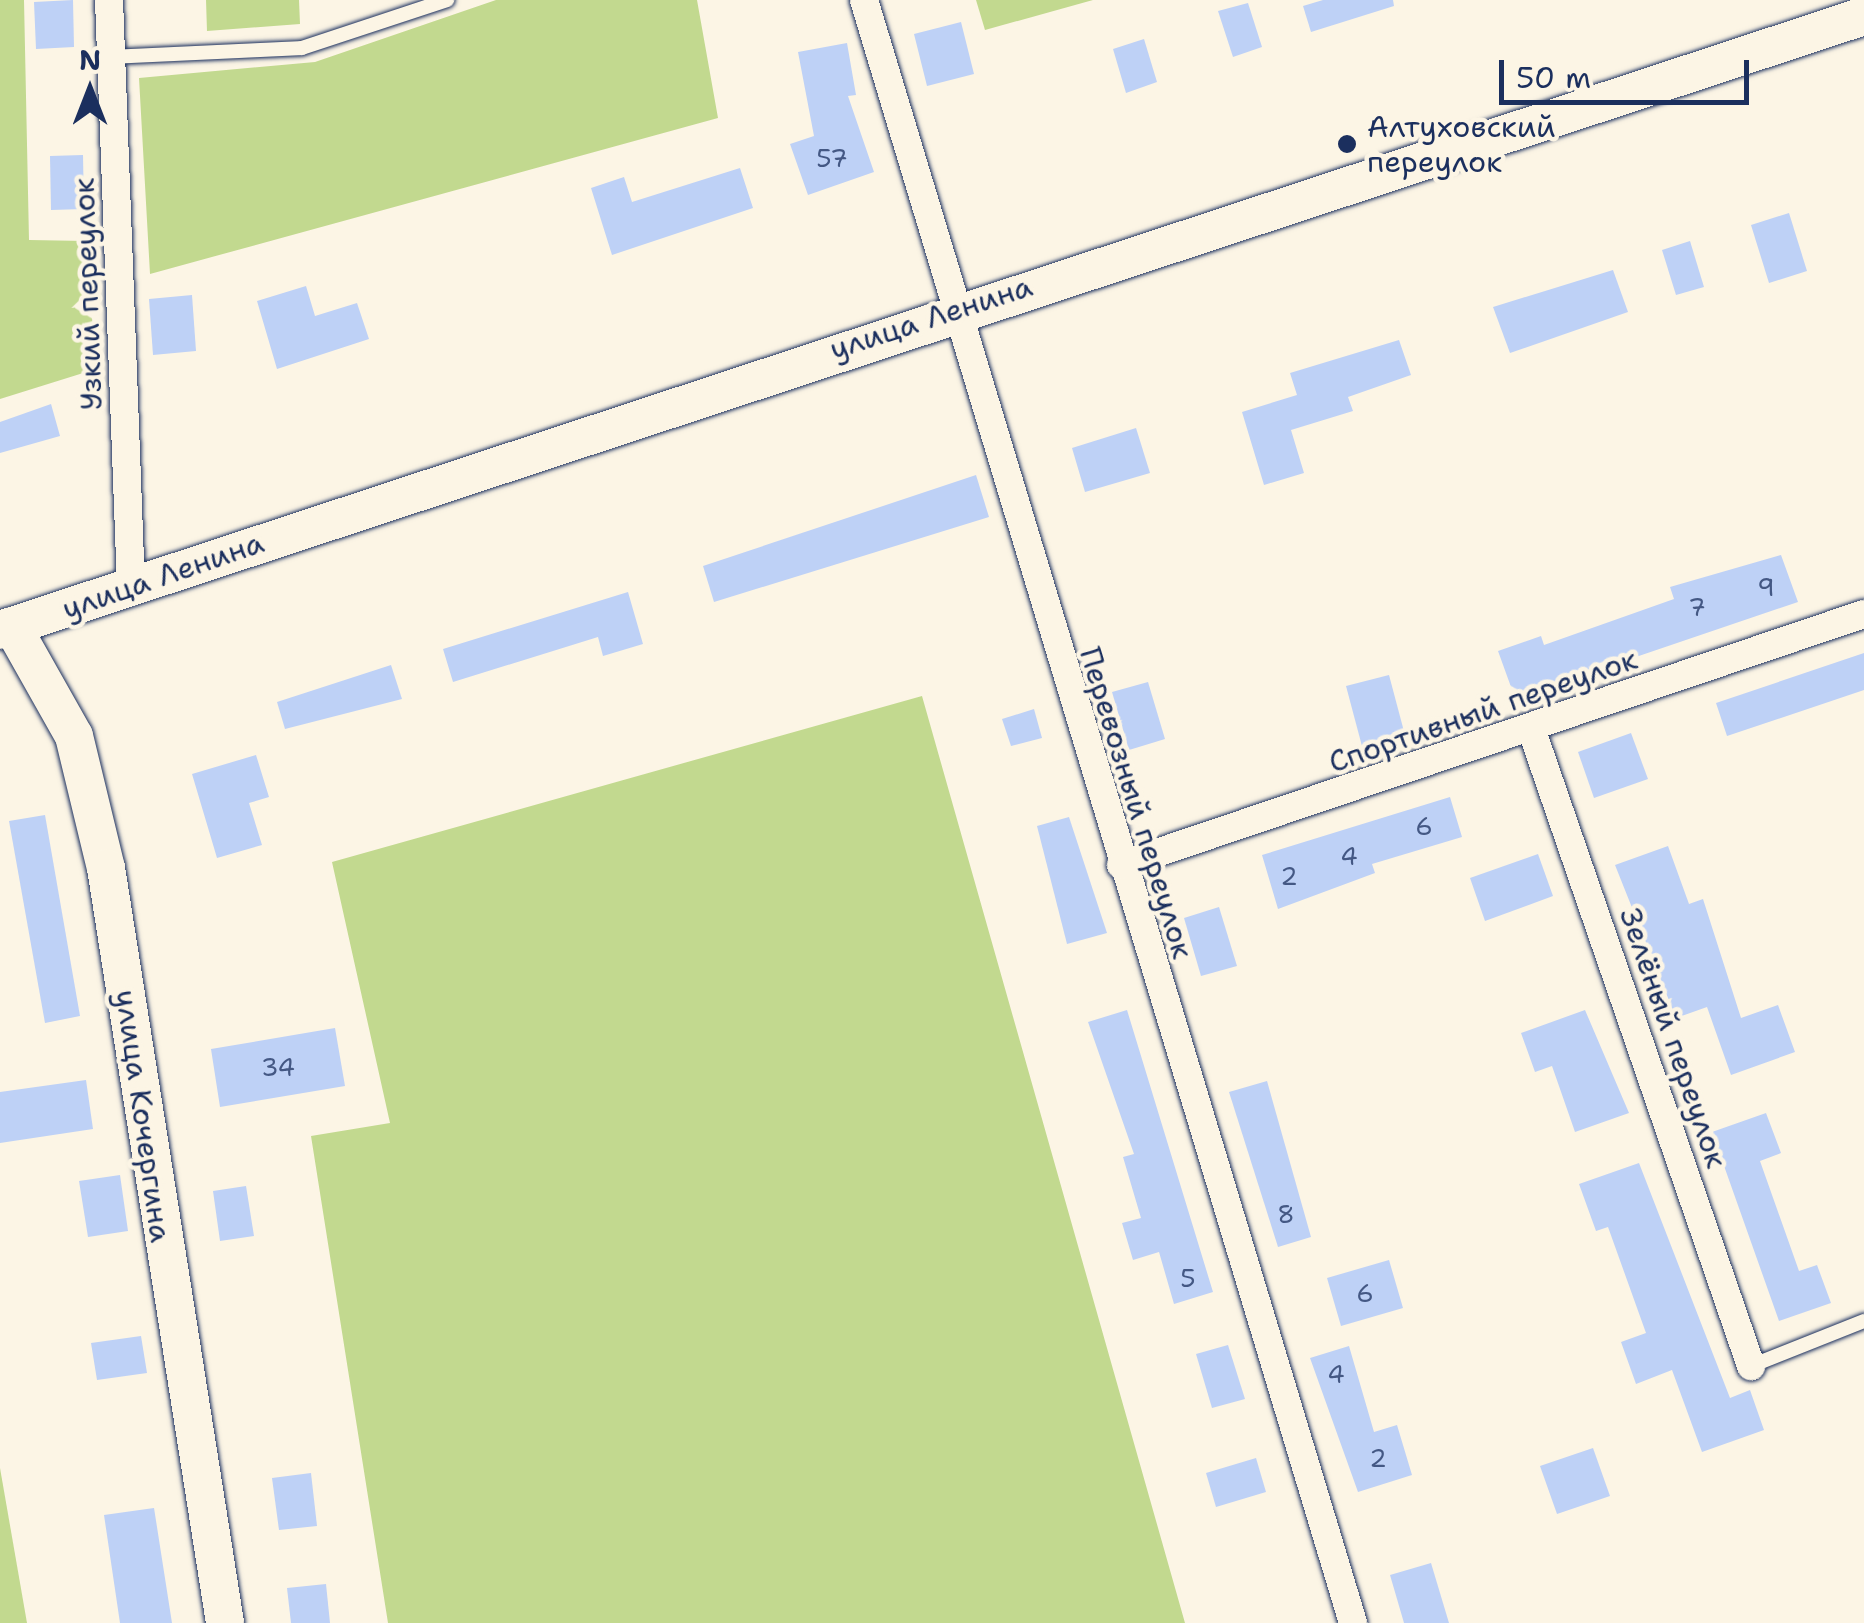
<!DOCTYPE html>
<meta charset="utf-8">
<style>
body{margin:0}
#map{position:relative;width:1864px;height:1623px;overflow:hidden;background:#fcf5e5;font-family:"Shantell Sans",sans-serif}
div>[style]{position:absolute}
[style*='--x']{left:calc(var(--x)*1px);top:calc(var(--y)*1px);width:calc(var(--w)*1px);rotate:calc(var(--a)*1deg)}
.green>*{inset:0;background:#c2d98f}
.building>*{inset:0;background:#bed1f6}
.roads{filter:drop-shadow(0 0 2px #1b2f5e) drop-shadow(0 0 2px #1b2f5e)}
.service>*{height:14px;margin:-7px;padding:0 7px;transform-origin:7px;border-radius:7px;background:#fcf5e5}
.minor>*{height:28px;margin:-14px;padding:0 14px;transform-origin:14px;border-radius:14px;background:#fcf5e5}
.secondary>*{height:38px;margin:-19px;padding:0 19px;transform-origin:19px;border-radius:19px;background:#fcf5e5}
.dots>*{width:28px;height:28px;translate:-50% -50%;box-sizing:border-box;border:5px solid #fcf5e5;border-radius:50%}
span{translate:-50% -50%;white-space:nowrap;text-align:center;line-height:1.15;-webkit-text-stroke:9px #fcf5e5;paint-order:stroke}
.number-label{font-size:25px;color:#445884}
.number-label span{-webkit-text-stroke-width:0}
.poi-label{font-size:30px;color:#1b2f5e}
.left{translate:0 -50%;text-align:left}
.street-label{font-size:30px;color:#1b2f5e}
.north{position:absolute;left:40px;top:40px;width:100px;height:100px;-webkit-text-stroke:8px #fcf5e5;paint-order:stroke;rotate:0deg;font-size:28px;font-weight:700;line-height:40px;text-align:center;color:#1b2f5e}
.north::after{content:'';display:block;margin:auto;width:35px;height:45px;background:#1b2f5e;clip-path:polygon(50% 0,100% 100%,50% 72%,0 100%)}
.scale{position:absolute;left:1499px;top:60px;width:250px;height:45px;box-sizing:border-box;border:5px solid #1b2f5e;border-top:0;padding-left:12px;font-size:30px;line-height:35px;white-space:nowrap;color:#1b2f5e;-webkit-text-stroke:8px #fcf5e5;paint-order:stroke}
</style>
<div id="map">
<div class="green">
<div style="clip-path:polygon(0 0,24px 0,29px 240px,86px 241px,96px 369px,0 399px)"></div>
<div style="clip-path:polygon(206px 0,299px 0,300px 24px,207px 31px)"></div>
<div style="clip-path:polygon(496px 0,697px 0,718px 118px,150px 274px,139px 78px,315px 62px)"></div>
<div style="clip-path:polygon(976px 0,1093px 0,985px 30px)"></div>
<div style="clip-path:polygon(922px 696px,1185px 1623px,388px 1623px,311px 1136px,390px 1123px,332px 862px)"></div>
<div style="clip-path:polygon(0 1468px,27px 1623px,0 1623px)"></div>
</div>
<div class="building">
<div style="clip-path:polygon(73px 0,74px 47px,36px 49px,34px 2px)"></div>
<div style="clip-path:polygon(1323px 0,1393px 0,1394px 6px,1311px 32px,1303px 6px)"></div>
<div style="clip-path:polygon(1248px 3px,1262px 47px,1233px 57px,1218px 11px)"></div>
<div style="clip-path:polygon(961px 22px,974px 74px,927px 86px,914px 34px)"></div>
<div style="clip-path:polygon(1144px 39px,1157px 82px,1126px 93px,1113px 49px)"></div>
<div style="clip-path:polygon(847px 43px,856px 95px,848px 96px,874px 172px,808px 195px,790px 144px,814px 136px,798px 52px)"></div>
<div style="clip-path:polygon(83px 155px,84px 209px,51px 210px,50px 156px)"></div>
<div style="clip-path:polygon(740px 168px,753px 208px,612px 255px,591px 188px,624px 177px,632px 202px)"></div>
<div style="clip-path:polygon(1789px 213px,1807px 271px,1769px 283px,1751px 225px)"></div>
<div style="clip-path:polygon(1690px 241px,1704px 287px,1676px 295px,1662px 250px)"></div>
<div style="clip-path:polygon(1613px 270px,1628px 312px,1510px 353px,1493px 307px)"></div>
<div style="clip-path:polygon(306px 286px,315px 316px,357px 303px,369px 339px,277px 369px,257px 301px)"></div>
<div style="clip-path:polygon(192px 295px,196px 351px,153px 355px,149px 299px)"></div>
<div style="clip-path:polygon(1399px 340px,1411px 375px,1348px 397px,1353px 411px,1291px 430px,1304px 473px,1264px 485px,1242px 412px,1297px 395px,1290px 373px)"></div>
<div style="clip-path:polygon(51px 404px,60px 436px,0 453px,0 422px)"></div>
<div style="clip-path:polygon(1136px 428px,1150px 473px,1085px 492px,1072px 448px)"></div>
<div style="clip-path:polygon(976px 475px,989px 517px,714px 602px,703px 566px)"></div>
<div style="clip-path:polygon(1781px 555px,1798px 602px,1515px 698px,1498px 651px,1541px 636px,1544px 645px,1674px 599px,1670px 587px)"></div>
<div style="clip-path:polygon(628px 592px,643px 644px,603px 656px,598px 637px,453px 682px,443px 649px)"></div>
<div style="clip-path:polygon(1864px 653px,1864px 690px,1727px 736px,1716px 703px)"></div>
<div style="clip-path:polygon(391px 665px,402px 699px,285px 729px,277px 702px)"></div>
<div style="clip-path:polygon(1389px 675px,1406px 739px,1363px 750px,1346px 686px)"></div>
<div style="clip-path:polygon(1148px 682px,1165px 739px,1129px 750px,1112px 692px)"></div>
<div style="clip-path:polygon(1034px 709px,1042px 738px,1011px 746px,1002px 719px)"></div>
<div style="clip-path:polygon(1631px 733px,1648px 779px,1594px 798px,1578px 752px)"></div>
<div style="clip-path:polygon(256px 755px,269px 797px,249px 803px,262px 845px,217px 858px,192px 774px)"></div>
<div style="clip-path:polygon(1450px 797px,1462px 837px,1372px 864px,1375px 873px,1278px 909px,1262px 855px)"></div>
<div style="clip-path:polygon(45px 815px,80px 1016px,45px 1023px,9px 821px)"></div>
<div style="clip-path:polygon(1069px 817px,1107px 933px,1067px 944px,1037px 826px)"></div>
<div style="clip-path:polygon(1668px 846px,1689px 904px,1703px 899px,1741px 1018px,1778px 1005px,1795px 1052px,1731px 1075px,1707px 1007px,1676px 1018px,1615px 865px)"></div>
<div style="clip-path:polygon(1538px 854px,1553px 896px,1485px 921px,1470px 878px)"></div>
<div style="clip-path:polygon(1219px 907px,1237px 966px,1201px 976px,1184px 918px)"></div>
<div style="clip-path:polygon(1127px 1010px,1213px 1292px,1174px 1304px,1159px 1252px,1133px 1260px,1122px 1223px,1141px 1218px,1123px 1157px,1134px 1154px,1088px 1022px)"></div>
<div style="clip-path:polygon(1585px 1010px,1629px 1113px,1575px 1132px,1552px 1066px,1535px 1072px,1521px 1033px)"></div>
<div style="clip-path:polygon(335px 1028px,345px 1086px,220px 1107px,211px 1049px)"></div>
<div style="clip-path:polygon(86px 1080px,93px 1129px,0 1143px,0 1092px)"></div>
<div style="clip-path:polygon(1267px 1081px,1311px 1237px,1278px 1247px,1229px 1092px)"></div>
<div style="clip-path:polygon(1766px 1113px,1781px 1153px,1760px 1161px,1799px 1271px,1817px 1265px,1831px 1303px,1779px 1321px,1712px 1132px)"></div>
<div style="clip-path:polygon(1639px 1163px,1730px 1398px,1750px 1390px,1764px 1430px,1702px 1452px,1672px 1370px,1636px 1384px,1621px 1342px,1646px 1333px,1608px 1227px,1596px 1231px,1579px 1184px)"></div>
<div style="clip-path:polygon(120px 1175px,128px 1231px,88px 1237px,79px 1181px)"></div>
<div style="clip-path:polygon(246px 1186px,254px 1236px,220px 1241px,213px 1191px)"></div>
<div style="clip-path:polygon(1389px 1260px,1403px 1308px,1341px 1326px,1327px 1278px)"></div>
<div style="clip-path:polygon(141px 1336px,147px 1373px,97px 1380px,91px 1343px)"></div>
<div style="clip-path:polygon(1228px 1345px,1245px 1399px,1212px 1408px,1196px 1354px)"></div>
<div style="clip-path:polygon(1349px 1346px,1374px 1432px,1397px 1425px,1412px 1475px,1358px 1492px,1310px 1358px)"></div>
<div style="clip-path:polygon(1593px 1448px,1610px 1496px,1557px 1514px,1540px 1466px)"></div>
<div style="clip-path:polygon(1256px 1458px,1266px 1492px,1216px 1507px,1206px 1473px)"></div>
<div style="clip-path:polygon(311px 1473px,317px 1526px,279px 1530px,272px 1478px)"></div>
<div style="clip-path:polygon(154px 1508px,172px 1623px,120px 1623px,104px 1515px)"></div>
<div style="clip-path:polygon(1431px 1563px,1449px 1623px,1404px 1623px,1390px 1575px)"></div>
<div style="clip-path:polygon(326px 1584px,330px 1623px,291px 1623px,287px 1588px)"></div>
</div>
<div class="roads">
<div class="service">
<div style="--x:111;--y:57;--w:191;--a:-2.7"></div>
<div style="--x:302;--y:48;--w:153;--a:-18.3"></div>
<div style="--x:1751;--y:1366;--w:122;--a:-21.7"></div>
</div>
<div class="minor">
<div style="--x:109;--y:0;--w:586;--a:87.85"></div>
<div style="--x:864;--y:0;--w:1695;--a:73.23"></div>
<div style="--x:1532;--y:731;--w:672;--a:70.97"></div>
<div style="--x:1121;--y:865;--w:784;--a:-18.67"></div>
</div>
<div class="secondary">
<div style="--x:12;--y:626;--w:126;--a:60.6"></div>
<div style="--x:74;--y:736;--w:136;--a:76.4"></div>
<div style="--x:106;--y:868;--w:764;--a:81.04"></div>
<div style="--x:0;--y:630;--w:1963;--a:-18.23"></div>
</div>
</div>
<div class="dots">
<div style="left:1347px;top:144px;background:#1b2f5e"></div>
</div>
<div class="number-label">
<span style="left:832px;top:158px">57</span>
<span style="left:1766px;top:587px">9</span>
<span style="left:1697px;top:607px">7</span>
<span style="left:1424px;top:826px">6</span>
<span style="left:1349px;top:856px">4</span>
<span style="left:1289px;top:876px">2</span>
<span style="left:278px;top:1067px">34</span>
<span style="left:1286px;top:1214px">8</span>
<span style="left:1188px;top:1278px">5</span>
<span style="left:1365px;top:1293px">6</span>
<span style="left:1336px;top:1374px">4</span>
<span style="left:1378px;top:1458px">2</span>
</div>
<div class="poi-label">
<span class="left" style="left:1367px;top:144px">Алтуховский<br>переулок</span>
</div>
<div class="street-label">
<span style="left:88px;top:294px;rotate:-92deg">Узкий переулок</span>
<span style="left:931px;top:318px;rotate:-18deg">улица Ленина</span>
<span style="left:163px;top:576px;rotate:-19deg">улица Ленина</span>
<span style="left:1483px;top:711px;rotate:-19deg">Спортивный переулок</span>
<span style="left:1136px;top:803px;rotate:73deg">Перевозный переулок</span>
<span style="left:1673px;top:1038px;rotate:71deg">Зелёный переулок</span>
<span style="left:143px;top:1116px;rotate:82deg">улица Кочергина</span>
</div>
<div class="north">N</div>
<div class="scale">50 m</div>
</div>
